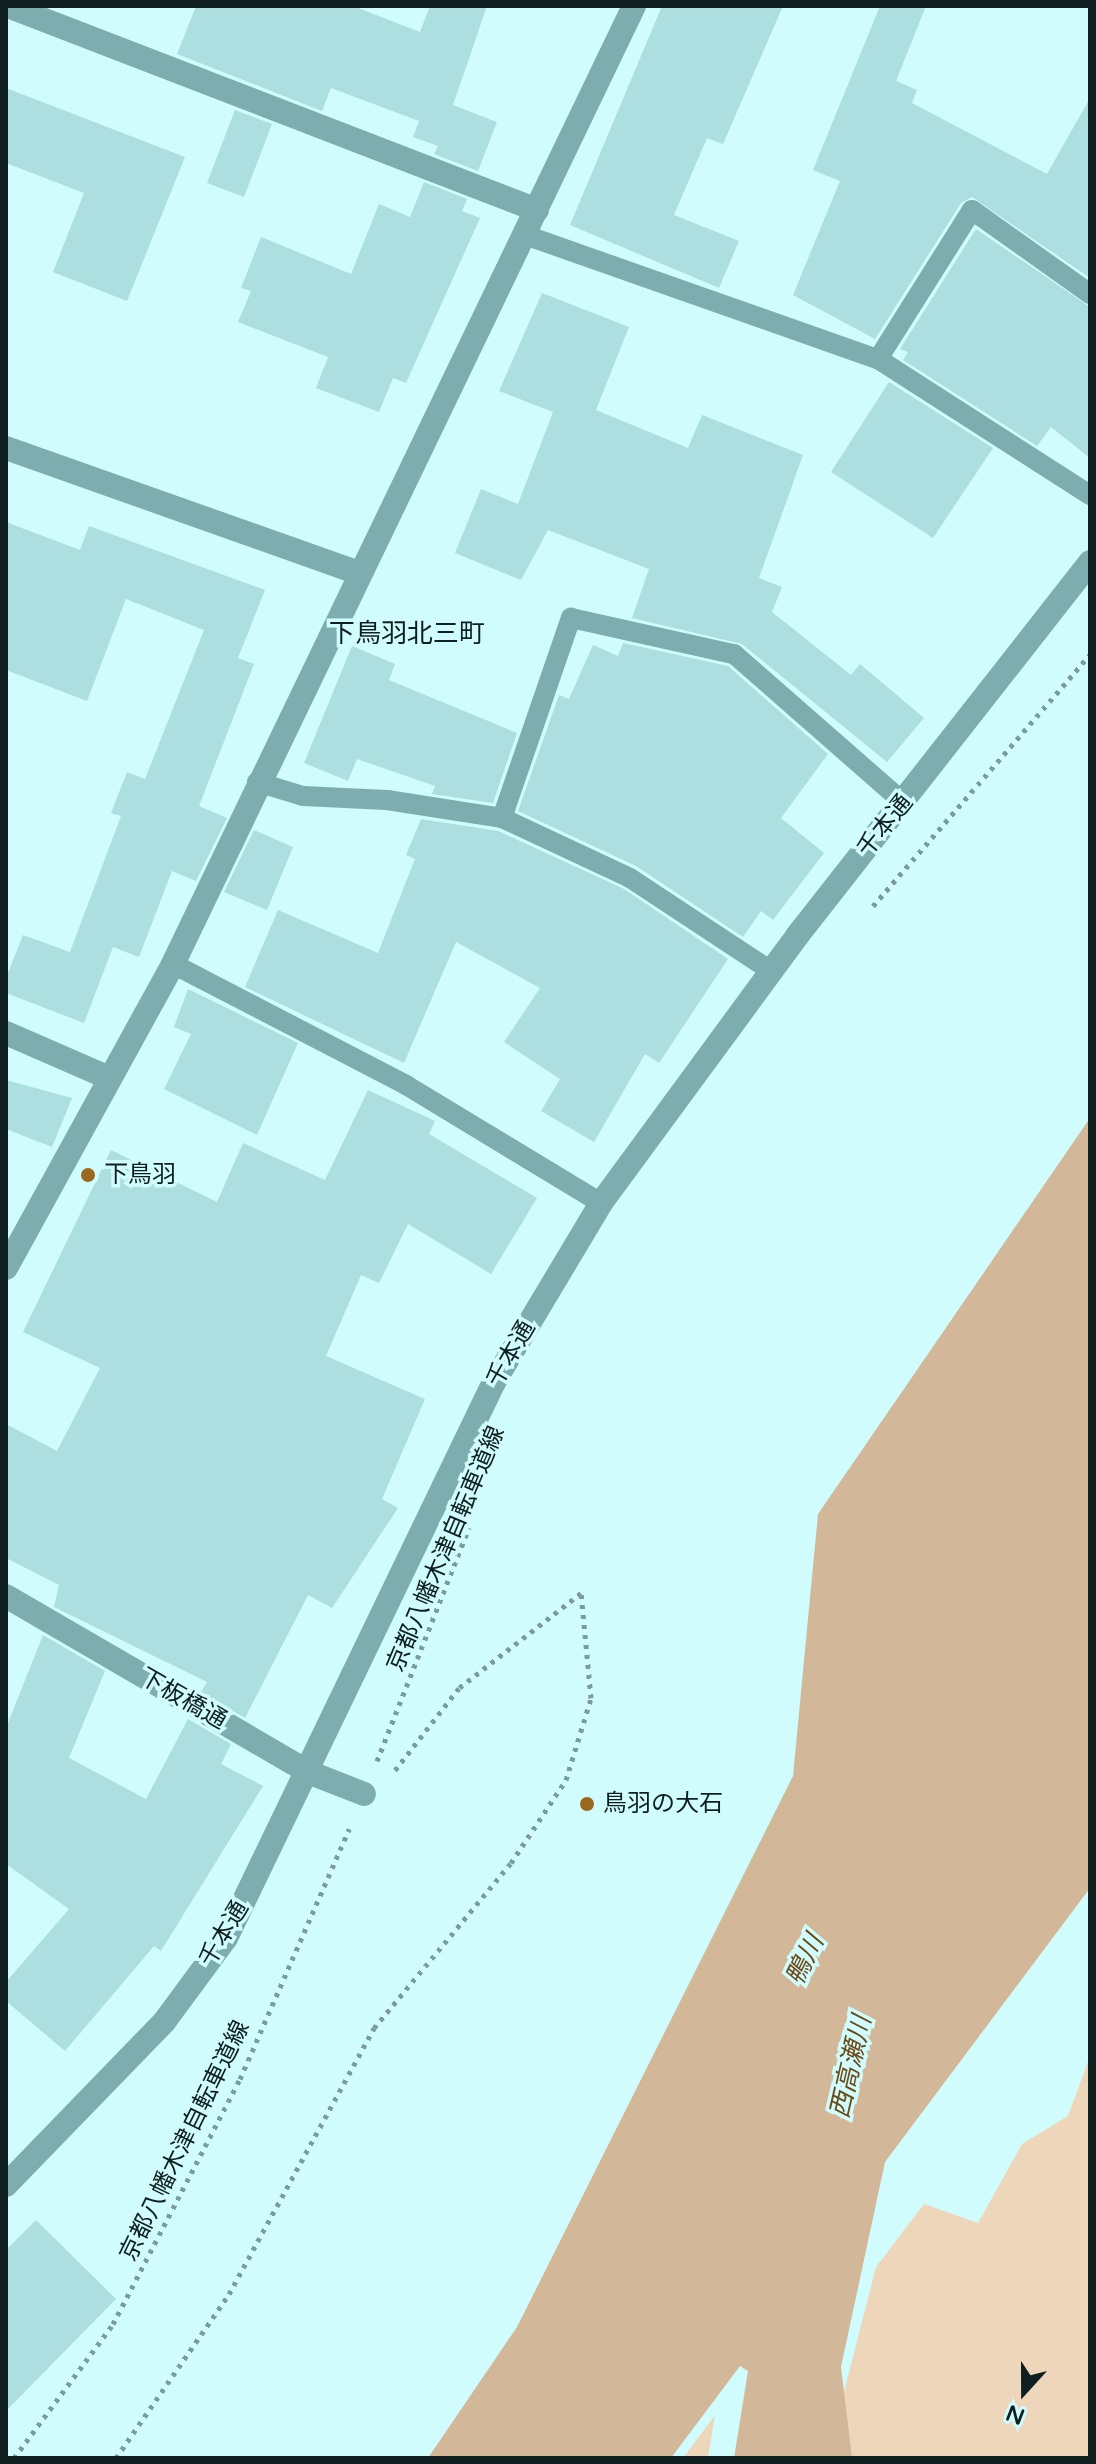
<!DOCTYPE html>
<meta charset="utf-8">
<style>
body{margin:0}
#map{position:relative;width:1096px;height:2464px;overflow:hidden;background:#d0fcfd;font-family:"Varela Round","Noto Sans JP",sans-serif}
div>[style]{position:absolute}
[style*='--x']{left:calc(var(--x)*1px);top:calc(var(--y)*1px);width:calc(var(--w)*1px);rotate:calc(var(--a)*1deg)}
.green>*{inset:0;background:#eed6bb}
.water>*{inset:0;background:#d2b899}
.building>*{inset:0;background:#addee0}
.path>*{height:5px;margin-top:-2.5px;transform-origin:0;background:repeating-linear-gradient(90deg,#7b9b9c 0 4px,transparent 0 10px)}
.lane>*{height:20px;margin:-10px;padding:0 10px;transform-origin:10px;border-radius:10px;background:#7eadaf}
.street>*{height:24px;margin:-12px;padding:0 12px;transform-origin:12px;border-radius:12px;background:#7eadaf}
.dots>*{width:22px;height:22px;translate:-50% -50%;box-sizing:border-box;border:4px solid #d0fcfd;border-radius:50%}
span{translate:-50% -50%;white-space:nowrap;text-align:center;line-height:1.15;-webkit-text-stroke:7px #d0fcfd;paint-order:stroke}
.street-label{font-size:24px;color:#0f1f20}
.poi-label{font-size:24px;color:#0f1f20}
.left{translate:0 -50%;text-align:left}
.neighbourhood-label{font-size:26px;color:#0f1f20}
.water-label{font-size:26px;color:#6e4917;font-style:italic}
.frame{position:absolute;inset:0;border:8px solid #0f1f20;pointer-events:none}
.north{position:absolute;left:984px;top:2352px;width:80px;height:80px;-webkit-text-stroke:6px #d0fcfd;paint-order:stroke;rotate:201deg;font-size:22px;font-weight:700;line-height:32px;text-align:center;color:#0f1f20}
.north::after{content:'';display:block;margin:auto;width:28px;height:36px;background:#0f1f20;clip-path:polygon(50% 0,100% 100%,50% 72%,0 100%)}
</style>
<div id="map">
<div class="green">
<div style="clip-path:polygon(1090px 2056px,1090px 2458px,827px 2458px,876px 2267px,924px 2204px,978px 2223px,1022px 2144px,1068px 2116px)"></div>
<div style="clip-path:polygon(715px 2415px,708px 2458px,683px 2458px)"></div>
</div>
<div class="water">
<div style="clip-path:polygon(1090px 1118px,1090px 1888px,885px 2162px,841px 2367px,852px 2458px,734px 2458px,748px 2371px,740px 2366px,671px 2458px,428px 2458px,517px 2327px,793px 1776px,818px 1514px)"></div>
</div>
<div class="building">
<div style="clip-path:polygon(196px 6px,353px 6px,420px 32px,430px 6px,487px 6px,453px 105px,497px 122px,478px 171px,434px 154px,438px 146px,413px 137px,419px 121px,331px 88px,322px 111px,177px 54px)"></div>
<div style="clip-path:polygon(662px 6px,783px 6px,723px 144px,707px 138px,674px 215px,739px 241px,719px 288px,570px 225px)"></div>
<div style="clip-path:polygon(880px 6px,926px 6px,896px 81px,917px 90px,912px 103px,1047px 174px,1090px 98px,1090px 278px,972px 197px,961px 203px,875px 339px,793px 295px,840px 181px,813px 170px)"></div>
<div style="clip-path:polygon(6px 88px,185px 157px,127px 301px,53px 272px,84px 193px,6px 163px)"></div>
<div style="clip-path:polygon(235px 110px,272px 124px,244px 197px,207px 183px)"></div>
<div style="clip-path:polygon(424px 182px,467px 199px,462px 211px,480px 218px,406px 383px,393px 378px,379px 412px,316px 388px,328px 357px,238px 322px,251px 291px,241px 288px,261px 237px,351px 274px,379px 204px,410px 217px)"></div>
<div style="clip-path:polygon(976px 229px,1090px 307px,1090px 458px,1051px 427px,1037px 446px,903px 360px,908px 352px,900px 349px)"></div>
<div style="clip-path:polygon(542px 293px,629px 327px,596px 410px,688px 448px,702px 415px,803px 455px,759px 578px,782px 587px,772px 612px,851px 675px,860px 664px,924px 718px,887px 762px,742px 644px,632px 618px,649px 569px,548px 530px,521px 580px,455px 553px,481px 489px,518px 504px,553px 412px,499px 391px)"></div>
<div style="clip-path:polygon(889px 382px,993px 448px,933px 538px,831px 472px)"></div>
<div style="clip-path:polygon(6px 522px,80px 550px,89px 526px,265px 590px,238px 658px,254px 664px,199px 806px,227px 818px,196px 881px,172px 871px,139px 957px,113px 947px,84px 1023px,6px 993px,6px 978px,23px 935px,70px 952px,121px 816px,111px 813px,127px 772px,145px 779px,204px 630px,126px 599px,87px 701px,6px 670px)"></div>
<div style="clip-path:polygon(623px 643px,728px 666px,828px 754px,781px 818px,824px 853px,773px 920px,761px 911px,743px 937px,636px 866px,518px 811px,559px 695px,569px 699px,593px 645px,618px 656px)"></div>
<div style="clip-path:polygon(352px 646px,395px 664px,389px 680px,517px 733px,493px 803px,432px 794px,435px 786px,357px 759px,348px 781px,304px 763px)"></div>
<div style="clip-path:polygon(421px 819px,498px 831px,624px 889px,728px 959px,659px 1063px,645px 1054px,594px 1142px,541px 1111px,560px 1079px,504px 1042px,540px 988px,456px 942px,404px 1063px,245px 987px,278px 910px,378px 953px,415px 859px,406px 855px)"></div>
<div style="clip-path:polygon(254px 830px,293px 847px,267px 910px,224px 892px)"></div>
<div style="clip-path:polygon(188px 989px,298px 1043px,257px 1135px,164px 1089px,191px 1034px,174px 1027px)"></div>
<div style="clip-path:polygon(6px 1080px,72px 1098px,52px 1147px,6px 1129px)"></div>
<div style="clip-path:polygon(368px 1090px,435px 1121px,429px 1134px,537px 1198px,491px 1274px,408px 1224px,379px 1283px,361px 1275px,326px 1356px,425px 1399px,382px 1499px,398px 1508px,332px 1608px,308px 1595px,245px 1718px,201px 1692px,207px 1682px,54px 1607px,59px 1585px,6px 1558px,6px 1424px,57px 1451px,100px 1368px,23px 1332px,111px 1150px,217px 1202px,243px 1143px,325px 1180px)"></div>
<div style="clip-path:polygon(43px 1635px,105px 1671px,69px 1758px,146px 1799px,188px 1719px,231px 1744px,221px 1764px,263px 1786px,161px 1951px,154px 1946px,65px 2051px,6px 2001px,6px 1982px,69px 1909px,6px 1864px,6px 1728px)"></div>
<div style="clip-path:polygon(36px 2220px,116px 2299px,6px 2411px,6px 2250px)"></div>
</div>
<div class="path">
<div style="--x:873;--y:906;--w:332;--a:-49.2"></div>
<div style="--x:377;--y:1761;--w:251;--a:-68.5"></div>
<div style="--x:14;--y:2458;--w:167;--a:-53.5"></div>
<div style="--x:113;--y:2324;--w:276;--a:-62.6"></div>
<div style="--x:240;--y:2079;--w:273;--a:-66.4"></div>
<div style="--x:116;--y:2458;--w:199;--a:-55.4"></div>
<div style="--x:229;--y:2294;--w:303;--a:-61.4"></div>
<div style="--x:374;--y:2028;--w:214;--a:-50.3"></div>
<div style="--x:511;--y:1863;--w:100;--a:-56.5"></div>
<div style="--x:566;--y:1780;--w:86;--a:-73"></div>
<div style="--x:591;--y:1698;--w:105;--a:-95.4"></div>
<div style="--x:581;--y:1593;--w:155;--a:142.1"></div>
<div style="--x:459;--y:1688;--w:109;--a:127.9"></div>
</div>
<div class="lane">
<div style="--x:525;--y:235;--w:374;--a:19.4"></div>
<div style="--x:878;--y:359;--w:252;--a:32.7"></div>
<div style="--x:878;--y:359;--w:176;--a:-57.8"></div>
<div style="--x:972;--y:210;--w:145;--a:35.4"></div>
<div style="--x:257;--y:782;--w:48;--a:16.9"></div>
<div style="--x:303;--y:796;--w:84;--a:2.7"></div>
<div style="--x:387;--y:800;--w:116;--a:8.9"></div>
<div style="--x:502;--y:818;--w:212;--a:-71"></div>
<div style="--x:571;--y:618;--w:167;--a:12.5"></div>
<div style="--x:734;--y:654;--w:226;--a:41.2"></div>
<div style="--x:502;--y:818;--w:141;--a:25.1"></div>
<div style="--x:630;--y:878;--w:169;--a:33.4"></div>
<div style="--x:173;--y:964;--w:263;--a:27.4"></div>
<div style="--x:406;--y:1085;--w:228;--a:31.2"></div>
</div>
<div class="street">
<div style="--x:8;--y:6;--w:567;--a:21.09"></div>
<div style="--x:6;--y:448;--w:374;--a:19.5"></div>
<div style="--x:6;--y:1033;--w:112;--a:23.6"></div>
<div style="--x:6;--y:1268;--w:347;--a:-61.2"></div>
<div style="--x:173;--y:964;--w:1063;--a:-64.3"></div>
<div style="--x:6;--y:1596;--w:350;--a:30.2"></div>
<div style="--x:308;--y:1772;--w:60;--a:21.4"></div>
<div style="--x:6;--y:2185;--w:227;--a:-45.9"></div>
<div style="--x:164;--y:2022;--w:104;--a:-53.6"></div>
<div style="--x:226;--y:1938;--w:617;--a:-64.27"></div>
<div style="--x:494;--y:1382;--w:209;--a:-59.1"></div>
<div style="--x:601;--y:1203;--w:331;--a:-53.7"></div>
<div style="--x:797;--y:936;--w:475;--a:-51.9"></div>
</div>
<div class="dots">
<div style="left:88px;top:1175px;background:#9b681d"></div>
<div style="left:587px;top:1804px;background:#9b681d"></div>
</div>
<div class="street-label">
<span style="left:885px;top:826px;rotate:-51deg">千本通</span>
<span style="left:511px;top:1354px;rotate:-60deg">千本通</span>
<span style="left:446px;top:1549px;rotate:-67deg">京都八幡木津自転車道線</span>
<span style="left:183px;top:1699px;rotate:30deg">下板橋通</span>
<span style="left:224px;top:1934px;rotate:-59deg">千本通</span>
<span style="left:185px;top:2141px;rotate:-64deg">京都八幡木津自転車道線</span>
</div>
<div class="poi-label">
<span class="left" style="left:104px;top:1175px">下鳥羽</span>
<span class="left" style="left:603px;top:1804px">鳥羽の大石</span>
</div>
<div class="neighbourhood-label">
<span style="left:407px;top:634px">下鳥羽北三町</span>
</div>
<div class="water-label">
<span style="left:805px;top:1960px;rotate:-64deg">鴨川</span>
<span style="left:851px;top:2067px;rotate:-77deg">西高瀬川</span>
</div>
<div class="frame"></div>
<div class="north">N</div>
</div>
